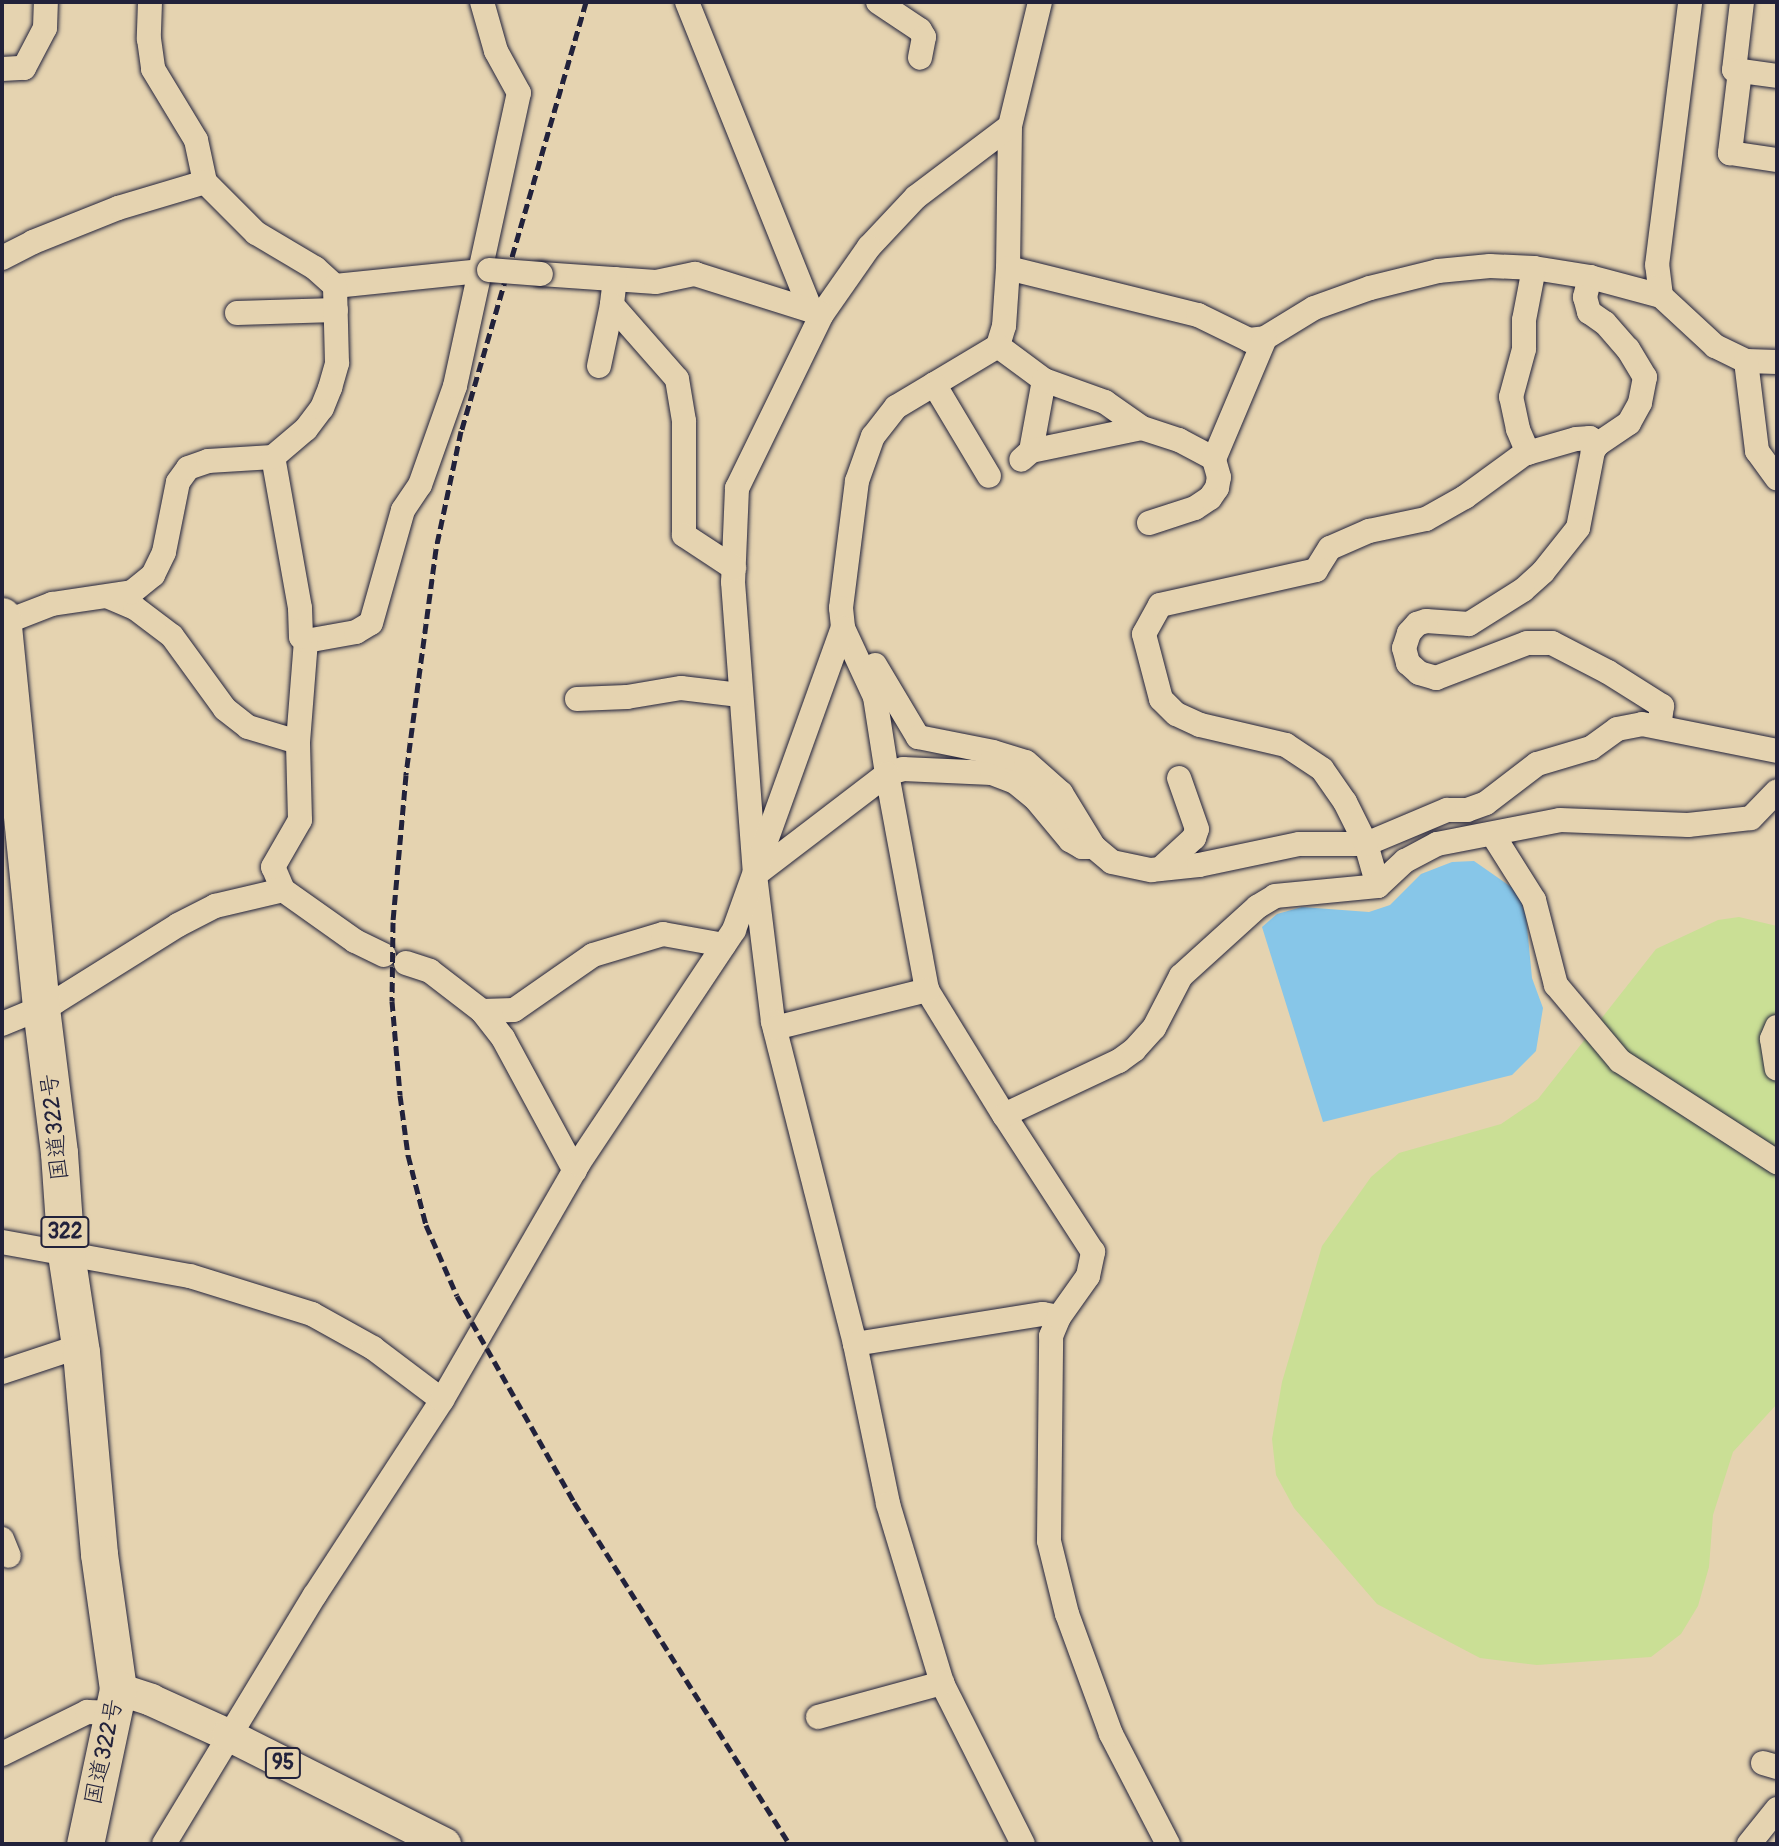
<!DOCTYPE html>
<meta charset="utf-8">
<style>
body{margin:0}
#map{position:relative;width:1779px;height:1846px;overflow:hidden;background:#e5d3b0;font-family:Pangolin,"Klee One",sans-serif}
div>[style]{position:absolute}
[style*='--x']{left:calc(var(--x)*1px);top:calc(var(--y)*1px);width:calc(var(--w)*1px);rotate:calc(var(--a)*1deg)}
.green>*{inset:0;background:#cadf95}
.water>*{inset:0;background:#87c6e8}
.roads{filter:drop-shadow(0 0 2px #22223b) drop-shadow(0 0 2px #22223b)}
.minor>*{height:24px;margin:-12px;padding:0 12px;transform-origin:12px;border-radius:12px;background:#e5d3b0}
.major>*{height:32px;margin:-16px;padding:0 16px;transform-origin:16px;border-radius:16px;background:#e5d3b0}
.highway>*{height:37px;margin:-18.5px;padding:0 18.5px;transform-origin:18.5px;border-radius:18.5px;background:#e5d3b0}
.rail>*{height:5px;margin-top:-2.5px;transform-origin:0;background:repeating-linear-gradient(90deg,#22223b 0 10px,transparent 0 15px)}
.bridges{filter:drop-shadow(0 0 2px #22223b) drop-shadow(0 0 2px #22223b)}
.minor-bridge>*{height:24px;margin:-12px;padding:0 12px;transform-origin:12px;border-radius:12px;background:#e5d3b0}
span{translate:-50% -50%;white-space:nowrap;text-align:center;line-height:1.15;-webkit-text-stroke:6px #e5d3b0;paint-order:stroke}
.shield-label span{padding:2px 5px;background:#e5d3b0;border:2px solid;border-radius:5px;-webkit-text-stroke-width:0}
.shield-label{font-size:21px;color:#22223b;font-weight:700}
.street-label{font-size:23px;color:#22223b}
.frame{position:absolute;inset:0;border:4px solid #22223b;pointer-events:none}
</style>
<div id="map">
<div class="green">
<div style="clip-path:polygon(1739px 917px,1777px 926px,1777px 1404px,1733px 1452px,1713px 1515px,1709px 1567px,1698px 1606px,1681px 1634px,1651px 1657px,1537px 1665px,1480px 1658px,1377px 1604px,1294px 1508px,1276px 1475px,1272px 1439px,1282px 1382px,1322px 1246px,1371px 1177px,1399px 1153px,1501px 1124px,1538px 1099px,1656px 949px,1718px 920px)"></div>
</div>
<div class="water">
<div style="clip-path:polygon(1474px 861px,1517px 891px,1526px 916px,1532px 978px,1543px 1008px,1536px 1051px,1512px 1075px,1323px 1122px,1262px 927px,1277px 914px,1302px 907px,1369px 912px,1390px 905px,1421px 874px,1452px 862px)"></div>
</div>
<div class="roads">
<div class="minor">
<div style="--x:150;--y:2;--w:37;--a:92"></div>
<div style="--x:149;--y:39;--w:30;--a:82"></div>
<div style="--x:153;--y:69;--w:83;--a:58.8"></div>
<div style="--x:196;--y:140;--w:43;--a:77.9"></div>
<div style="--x:205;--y:182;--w:72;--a:45"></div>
<div style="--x:256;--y:233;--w:69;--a:30.7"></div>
<div style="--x:315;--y:268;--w:27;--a:42"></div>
<div style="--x:335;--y:286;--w:155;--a:-5.9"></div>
<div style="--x:687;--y:2;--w:332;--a:68.1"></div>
<div style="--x:878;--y:2;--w:50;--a:33.7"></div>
<div style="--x:920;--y:30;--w:8;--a:60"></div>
<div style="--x:924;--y:37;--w:21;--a:101"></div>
<div style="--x:1040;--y:2;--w:128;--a:103.6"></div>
<div style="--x:1010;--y:126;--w:142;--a:90.8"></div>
<div style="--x:1008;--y:268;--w:58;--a:93.9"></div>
<div style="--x:1004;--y:326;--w:21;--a:107"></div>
<div style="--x:998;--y:346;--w:119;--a:149.1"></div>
<div style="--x:896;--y:407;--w:37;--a:128"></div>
<div style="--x:873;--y:436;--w:48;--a:109.6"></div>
<div style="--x:857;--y:481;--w:128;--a:97.2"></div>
<div style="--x:841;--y:608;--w:20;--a:84"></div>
<div style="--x:843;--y:628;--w:76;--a:65.1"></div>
<div style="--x:875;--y:697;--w:78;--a:81.1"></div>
<div style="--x:887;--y:774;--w:17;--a:-17"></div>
<div style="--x:903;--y:769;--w:89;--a:2.6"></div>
<div style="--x:992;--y:773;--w:25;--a:21"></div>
<div style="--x:1015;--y:782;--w:26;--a:39"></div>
<div style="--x:1035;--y:798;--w:55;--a:50.2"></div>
<div style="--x:1070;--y:840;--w:14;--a:30"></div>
<div style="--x:1082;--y:847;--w:12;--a:0"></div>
<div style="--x:1742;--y:2;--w:68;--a:96.7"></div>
<div style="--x:1734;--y:70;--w:43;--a:7.9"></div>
<div style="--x:2;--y:69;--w:22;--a:-3"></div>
<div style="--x:24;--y:68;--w:45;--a:-62.3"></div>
<div style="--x:45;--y:28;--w:26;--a:-88"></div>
<div style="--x:1740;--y:71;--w:83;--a:97"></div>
<div style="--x:1730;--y:153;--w:48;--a:8.5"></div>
<div style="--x:1010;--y:126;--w:118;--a:142.9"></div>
<div style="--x:916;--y:197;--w:69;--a:133.2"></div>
<div style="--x:869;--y:247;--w:82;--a:125"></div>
<div style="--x:822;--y:314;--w:194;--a:116"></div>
<div style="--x:737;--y:488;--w:94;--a:92.4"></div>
<div style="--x:733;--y:582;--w:294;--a:85.7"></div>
<div style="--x:755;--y:875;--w:148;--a:83"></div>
<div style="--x:773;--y:1022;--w:332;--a:75.7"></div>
<div style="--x:855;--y:1344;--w:163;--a:78.3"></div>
<div style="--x:888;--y:1504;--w:187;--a:73.2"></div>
<div style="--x:942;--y:1683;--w:180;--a:63.3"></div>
<div style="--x:2;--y:258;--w:35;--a:-27"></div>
<div style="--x:33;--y:242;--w:92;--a:-21.8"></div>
<div style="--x:118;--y:208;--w:91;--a:-16.6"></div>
<div style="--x:1008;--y:268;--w:196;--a:13.9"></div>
<div style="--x:1198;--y:315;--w:57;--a:26.1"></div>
<div style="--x:1249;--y:340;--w:16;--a:-7"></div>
<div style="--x:1265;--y:338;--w:57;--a:-31.5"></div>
<div style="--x:1314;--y:308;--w:59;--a:-19.7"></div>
<div style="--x:1370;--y:288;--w:70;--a:-14"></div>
<div style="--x:1438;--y:271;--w:52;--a:-5.5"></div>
<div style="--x:1490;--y:266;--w:44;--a:2.6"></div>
<div style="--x:1534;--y:268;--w:57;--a:9.1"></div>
<div style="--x:1590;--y:277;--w:73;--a:15"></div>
<div style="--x:1661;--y:296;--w:74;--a:42.8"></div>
<div style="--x:1715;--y:346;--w:34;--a:26"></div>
<div style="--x:1746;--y:361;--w:31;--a:2"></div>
<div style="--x:541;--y:274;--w:115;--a:4"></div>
<div style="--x:656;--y:282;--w:40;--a:-12"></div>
<div style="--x:695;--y:274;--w:133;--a:17.5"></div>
<div style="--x:1590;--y:277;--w:21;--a:104"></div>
<div style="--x:1585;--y:297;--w:16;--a:75"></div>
<div style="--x:1589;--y:312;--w:19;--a:35"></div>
<div style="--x:1605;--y:323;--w:35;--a:49"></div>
<div style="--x:1628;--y:349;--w:33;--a:59"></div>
<div style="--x:1645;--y:377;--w:26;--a:101"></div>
<div style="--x:1640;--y:403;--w:23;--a:119"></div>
<div style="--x:1629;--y:423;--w:37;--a:146"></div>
<div style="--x:1598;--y:444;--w:9;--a:126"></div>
<div style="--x:1593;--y:451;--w:78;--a:101"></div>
<div style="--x:1578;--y:528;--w:56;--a:128.5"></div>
<div style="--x:1543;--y:572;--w:27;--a:138"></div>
<div style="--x:1523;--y:590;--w:64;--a:147.8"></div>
<div style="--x:1469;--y:624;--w:43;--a:-176"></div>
<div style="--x:1426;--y:621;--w:9;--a:162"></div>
<div style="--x:1417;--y:624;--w:12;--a:132"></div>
<div style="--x:1409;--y:633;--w:16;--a:108"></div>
<div style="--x:1404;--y:648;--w:16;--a:75"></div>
<div style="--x:1408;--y:663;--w:15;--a:42"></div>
<div style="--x:1419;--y:673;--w:18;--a:16"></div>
<div style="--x:1436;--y:678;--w:97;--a:-21"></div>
<div style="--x:1527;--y:643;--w:25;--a:0"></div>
<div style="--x:1552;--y:643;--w:63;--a:27.4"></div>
<div style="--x:1608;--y:672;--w:64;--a:32.2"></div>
<div style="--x:1662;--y:706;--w:21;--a:98"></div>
<div style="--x:615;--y:279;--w:26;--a:97"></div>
<div style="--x:612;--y:305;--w:98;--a:48.7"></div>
<div style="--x:677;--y:379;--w:43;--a:80.5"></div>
<div style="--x:684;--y:421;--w:114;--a:90"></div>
<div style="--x:684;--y:535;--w:60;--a:33.4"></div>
<div style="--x:1661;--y:296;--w:31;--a:-97"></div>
<div style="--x:1657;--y:265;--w:265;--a:-82.8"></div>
<div style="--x:237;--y:313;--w:99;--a:-1.7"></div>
<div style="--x:998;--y:346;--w:57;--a:36.5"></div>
<div style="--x:1044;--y:380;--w:72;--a:100.4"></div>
<div style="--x:1031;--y:451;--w:13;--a:138"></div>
<div style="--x:1746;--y:361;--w:91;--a:83"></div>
<div style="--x:1757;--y:451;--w:34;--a:54"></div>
<div style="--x:599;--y:366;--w:62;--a:-78"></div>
<div style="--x:1044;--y:380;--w:65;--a:19.8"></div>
<div style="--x:1105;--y:402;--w:45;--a:35.1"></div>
<div style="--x:934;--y:384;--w:107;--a:59.1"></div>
<div style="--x:1031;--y:451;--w:113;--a:-11.7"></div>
<div style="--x:1142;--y:428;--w:39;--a:18"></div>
<div style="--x:1179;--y:440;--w:40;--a:28"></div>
<div style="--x:1528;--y:453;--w:26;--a:-113"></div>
<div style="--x:1518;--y:429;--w:33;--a:-102"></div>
<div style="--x:1511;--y:397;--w:50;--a:-74.8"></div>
<div style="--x:1524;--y:349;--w:29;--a:-90"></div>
<div style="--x:1524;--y:320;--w:53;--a:-79.1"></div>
<div style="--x:1149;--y:523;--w:48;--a:-18.1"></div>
<div style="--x:1195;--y:508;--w:18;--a:-34"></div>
<div style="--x:1210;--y:498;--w:12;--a:-55"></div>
<div style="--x:1217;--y:488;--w:11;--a:-80"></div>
<div style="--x:1219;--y:477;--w:19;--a:-106"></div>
<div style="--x:1214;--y:459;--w:131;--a:-67.1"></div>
<div style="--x:109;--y:597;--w:28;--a:23"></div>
<div style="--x:135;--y:608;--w:46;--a:37.1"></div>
<div style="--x:172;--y:636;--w:90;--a:54"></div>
<div style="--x:225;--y:709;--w:29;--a:38"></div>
<div style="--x:248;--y:727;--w:52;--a:16.7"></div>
<div style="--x:3;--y:623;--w:53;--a:-21.2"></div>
<div style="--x:52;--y:604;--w:81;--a:-8.5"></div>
<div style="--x:132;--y:592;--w:27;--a:-39"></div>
<div style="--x:153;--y:575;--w:25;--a:-64"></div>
<div style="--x:164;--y:552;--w:71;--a:-78.7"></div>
<div style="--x:178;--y:482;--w:17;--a:-54"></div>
<div style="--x:188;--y:468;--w:21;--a:-19"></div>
<div style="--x:208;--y:461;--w:65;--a:-3.5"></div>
<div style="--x:306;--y:641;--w:51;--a:-10.2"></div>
<div style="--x:356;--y:632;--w:17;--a:-31"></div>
<div style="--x:371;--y:623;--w:117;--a:-74.2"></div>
<div style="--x:403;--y:510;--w:30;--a:-56"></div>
<div style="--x:420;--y:485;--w:105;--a:-70.5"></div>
<div style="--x:455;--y:386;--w:300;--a:-77.7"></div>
<div style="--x:519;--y:93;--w:48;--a:-118.7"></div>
<div style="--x:496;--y:51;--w:51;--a:-105.9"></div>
<div style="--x:875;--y:665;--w:84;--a:59.2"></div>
<div style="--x:918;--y:737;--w:76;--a:11.3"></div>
<div style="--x:993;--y:752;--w:34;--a:17"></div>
<div style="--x:1026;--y:762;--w:47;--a:41.5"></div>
<div style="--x:1061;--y:793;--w:63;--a:58.6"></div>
<div style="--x:1094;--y:847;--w:23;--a:40"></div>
<div style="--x:1112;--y:862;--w:40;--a:12"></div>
<div style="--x:1151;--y:870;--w:48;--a:-5.9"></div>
<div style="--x:1199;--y:865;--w:102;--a:-11.9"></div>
<div style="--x:1299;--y:844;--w:67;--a:0"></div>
<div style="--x:1366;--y:844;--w:88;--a:-22.8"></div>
<div style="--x:1447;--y:810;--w:20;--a:0"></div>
<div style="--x:1467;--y:810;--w:20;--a:-20"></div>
<div style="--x:1486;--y:803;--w:64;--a:-37.4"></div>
<div style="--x:1537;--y:764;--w:56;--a:-16.5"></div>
<div style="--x:1591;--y:748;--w:32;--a:-36"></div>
<div style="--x:1617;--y:729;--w:25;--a:-11"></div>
<div style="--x:1642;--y:724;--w:138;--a:11.3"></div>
<div style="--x:577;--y:699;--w:50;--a:-2.3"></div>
<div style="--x:627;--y:697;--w:55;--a:-9.5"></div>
<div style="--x:681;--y:688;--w:59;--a:6.8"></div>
<div style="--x:1493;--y:835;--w:77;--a:57.8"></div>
<div style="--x:1534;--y:900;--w:88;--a:75.5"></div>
<div style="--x:1556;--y:985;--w:99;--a:49.9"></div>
<div style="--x:1620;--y:1061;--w:187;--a:32.8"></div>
<div style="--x:1160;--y:869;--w:46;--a:-42.4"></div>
<div style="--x:1194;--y:838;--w:9;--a:-72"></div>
<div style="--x:1197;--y:829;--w:54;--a:-109.4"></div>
<div style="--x:755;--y:875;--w:166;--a:-37.4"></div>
<div style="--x:887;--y:774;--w:220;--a:79.5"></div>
<div style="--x:927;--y:990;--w:147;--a:58.4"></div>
<div style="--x:1378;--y:886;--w:44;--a:-105.9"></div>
<div style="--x:1366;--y:844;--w:47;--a:-116.6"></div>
<div style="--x:1345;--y:802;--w:40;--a:-124.9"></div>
<div style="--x:1322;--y:769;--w:43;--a:-146.3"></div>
<div style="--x:1286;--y:745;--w:88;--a:-166.9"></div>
<div style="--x:1200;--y:725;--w:26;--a:-155"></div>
<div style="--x:1176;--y:714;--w:21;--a:-135"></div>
<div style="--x:1161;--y:699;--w:67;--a:-104.7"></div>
<div style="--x:1144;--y:634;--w:33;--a:-61"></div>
<div style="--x:1160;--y:605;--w:160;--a:-12.6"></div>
<div style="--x:1316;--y:570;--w:26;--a:-58"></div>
<div style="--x:1330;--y:548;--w:43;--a:-23.6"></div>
<div style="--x:1369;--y:531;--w:58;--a:-11.9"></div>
<div style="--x:1426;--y:519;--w:45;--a:-29.4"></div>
<div style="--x:1465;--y:497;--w:73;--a:-36.1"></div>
<div style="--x:1524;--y:454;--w:54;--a:-16.1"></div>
<div style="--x:1576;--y:439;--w:14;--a:-4"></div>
<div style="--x:1590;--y:438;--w:10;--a:37"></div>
<div style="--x:283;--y:890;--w:88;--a:35.3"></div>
<div style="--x:355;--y:941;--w:32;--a:26"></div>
<div style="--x:406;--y:963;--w:25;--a:18"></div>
<div style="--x:430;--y:971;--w:66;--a:37.6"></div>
<div style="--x:482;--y:1011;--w:34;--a:52"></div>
<div style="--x:503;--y:1038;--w:151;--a:61.6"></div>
<div style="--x:482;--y:1011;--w:32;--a:-2"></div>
<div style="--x:514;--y:1010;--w:96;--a:-34.8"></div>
<div style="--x:593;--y:955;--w:73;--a:-16.7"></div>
<div style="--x:663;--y:934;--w:62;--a:10.2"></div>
<div style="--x:2;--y:1024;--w:57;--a:-22.5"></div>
<div style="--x:55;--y:1002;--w:145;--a:-32"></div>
<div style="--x:178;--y:925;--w:42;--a:-27.2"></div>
<div style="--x:215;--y:906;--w:70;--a:-13.2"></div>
<div style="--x:283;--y:890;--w:25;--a:-113"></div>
<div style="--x:273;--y:867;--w:54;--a:-60.1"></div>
<div style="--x:300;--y:820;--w:78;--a:-91.5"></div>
<div style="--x:298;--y:742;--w:101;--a:-85.5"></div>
<div style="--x:306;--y:641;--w:6;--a:-141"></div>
<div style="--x:301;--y:637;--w:29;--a:-92"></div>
<div style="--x:300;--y:608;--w:153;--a:-100.1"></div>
<div style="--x:273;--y:457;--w:43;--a:-40.3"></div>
<div style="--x:306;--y:429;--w:26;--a:-53"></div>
<div style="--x:322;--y:408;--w:22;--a:-68"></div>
<div style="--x:330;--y:388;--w:26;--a:-74"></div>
<div style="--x:337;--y:363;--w:77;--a:-91.5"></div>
<div style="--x:1777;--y:1027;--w:13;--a:113"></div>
<div style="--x:1772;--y:1039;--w:30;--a:81"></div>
<div style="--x:775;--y:1028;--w:157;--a:-14"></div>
<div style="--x:2;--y:1242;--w:191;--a:10.3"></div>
<div style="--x:190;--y:1276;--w:128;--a:17.3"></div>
<div style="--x:312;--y:1314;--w:70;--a:29.1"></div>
<div style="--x:373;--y:1348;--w:86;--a:37"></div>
<div style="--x:855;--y:1344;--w:190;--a:-9.1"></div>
<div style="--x:1043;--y:1314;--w:16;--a:11"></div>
<div style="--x:2;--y:1372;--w:82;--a:-18.4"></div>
<div style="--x:2;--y:1539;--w:18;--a:68"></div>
<div style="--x:818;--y:1717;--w:129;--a:-15.3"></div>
<div style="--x:2;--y:1754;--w:95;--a:-26.3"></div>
<div style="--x:87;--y:1712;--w:24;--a:2"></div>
<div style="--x:1763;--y:1763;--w:15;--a:16"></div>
<div style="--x:164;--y:1844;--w:291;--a:-58.8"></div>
<div style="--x:315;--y:1595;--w:233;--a:-56.9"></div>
<div style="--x:442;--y:1400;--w:272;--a:-60"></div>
<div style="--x:578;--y:1164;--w:281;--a:-56.3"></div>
<div style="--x:734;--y:930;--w:321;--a:-70.2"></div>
<div style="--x:1168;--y:1844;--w:124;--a:-117.4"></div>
<div style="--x:1111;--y:1734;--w:128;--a:-110.1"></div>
<div style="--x:1067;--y:1614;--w:75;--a:-103.9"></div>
<div style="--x:1049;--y:1541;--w:205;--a:-89.4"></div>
<div style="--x:1051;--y:1336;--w:21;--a:-67"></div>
<div style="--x:1059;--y:1317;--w:50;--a:-54.7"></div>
<div style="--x:1088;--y:1276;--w:25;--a:-78"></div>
<div style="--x:1093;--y:1252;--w:163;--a:-123"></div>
<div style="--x:1004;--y:1115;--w:127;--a:-25.2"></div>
<div style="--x:1119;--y:1061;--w:19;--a:-36"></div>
<div style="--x:1134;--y:1050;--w:30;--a:-48"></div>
<div style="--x:1154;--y:1028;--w:59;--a:-62.6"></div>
<div style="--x:1181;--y:976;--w:103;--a:-42.2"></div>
<div style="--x:1257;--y:907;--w:21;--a:-31"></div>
<div style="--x:1275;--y:896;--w:103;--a:-5.5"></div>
<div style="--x:1378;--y:886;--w:37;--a:-43"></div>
<div style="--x:1405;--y:861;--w:36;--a:-28"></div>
<div style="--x:1437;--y:844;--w:125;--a:-11"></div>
<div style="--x:1560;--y:820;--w:128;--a:2.2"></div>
<div style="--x:1688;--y:825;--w:63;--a:-6.3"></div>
<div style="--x:1751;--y:818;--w:37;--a:-46"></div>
<div style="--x:1749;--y:1844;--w:45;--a:-51.3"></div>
</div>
<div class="major">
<div style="--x:118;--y:1689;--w:35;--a:18"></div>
<div style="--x:151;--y:1700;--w:85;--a:24.4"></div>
<div style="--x:228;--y:1735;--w:243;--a:26.7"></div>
</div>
<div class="highway">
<div style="--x:2;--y:616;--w:394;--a:84.3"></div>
<div style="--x:41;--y:1008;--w:146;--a:82.9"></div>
<div style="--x:59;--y:1153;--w:101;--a:86"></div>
<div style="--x:66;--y:1254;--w:99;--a:81.3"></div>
<div style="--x:81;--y:1352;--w:203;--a:84.9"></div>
<div style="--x:99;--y:1554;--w:136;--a:82"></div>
<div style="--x:118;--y:1689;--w:158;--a:102"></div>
</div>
</div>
<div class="rail">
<div style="--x:586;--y:2;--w:447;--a:106.2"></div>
<div style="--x:461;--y:431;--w:121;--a:102"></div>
<div style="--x:436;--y:549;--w:228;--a:97.6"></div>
<div style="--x:406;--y:775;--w:148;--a:95.1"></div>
<div style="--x:393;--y:922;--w:79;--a:90.7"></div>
<div style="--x:392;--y:1001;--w:94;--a:85.1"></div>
<div style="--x:400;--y:1095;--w:61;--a:82.4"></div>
<div style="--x:408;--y:1155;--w:72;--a:75.6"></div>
<div style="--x:426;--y:1225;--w:77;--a:66.4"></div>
<div style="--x:457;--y:1296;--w:237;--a:60.4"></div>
<div style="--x:574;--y:1502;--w:404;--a:57.8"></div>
</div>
<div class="bridges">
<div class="minor-bridge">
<div style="--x:489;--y:270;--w:52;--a:4.4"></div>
</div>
</div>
<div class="shield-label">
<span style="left:65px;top:1232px">322</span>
<span style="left:283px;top:1763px">95</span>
</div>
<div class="street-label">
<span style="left:55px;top:1127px;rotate:-96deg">国道322号</span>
<span style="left:104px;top:1752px;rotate:-78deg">国道322号</span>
</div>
<div class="frame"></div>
</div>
